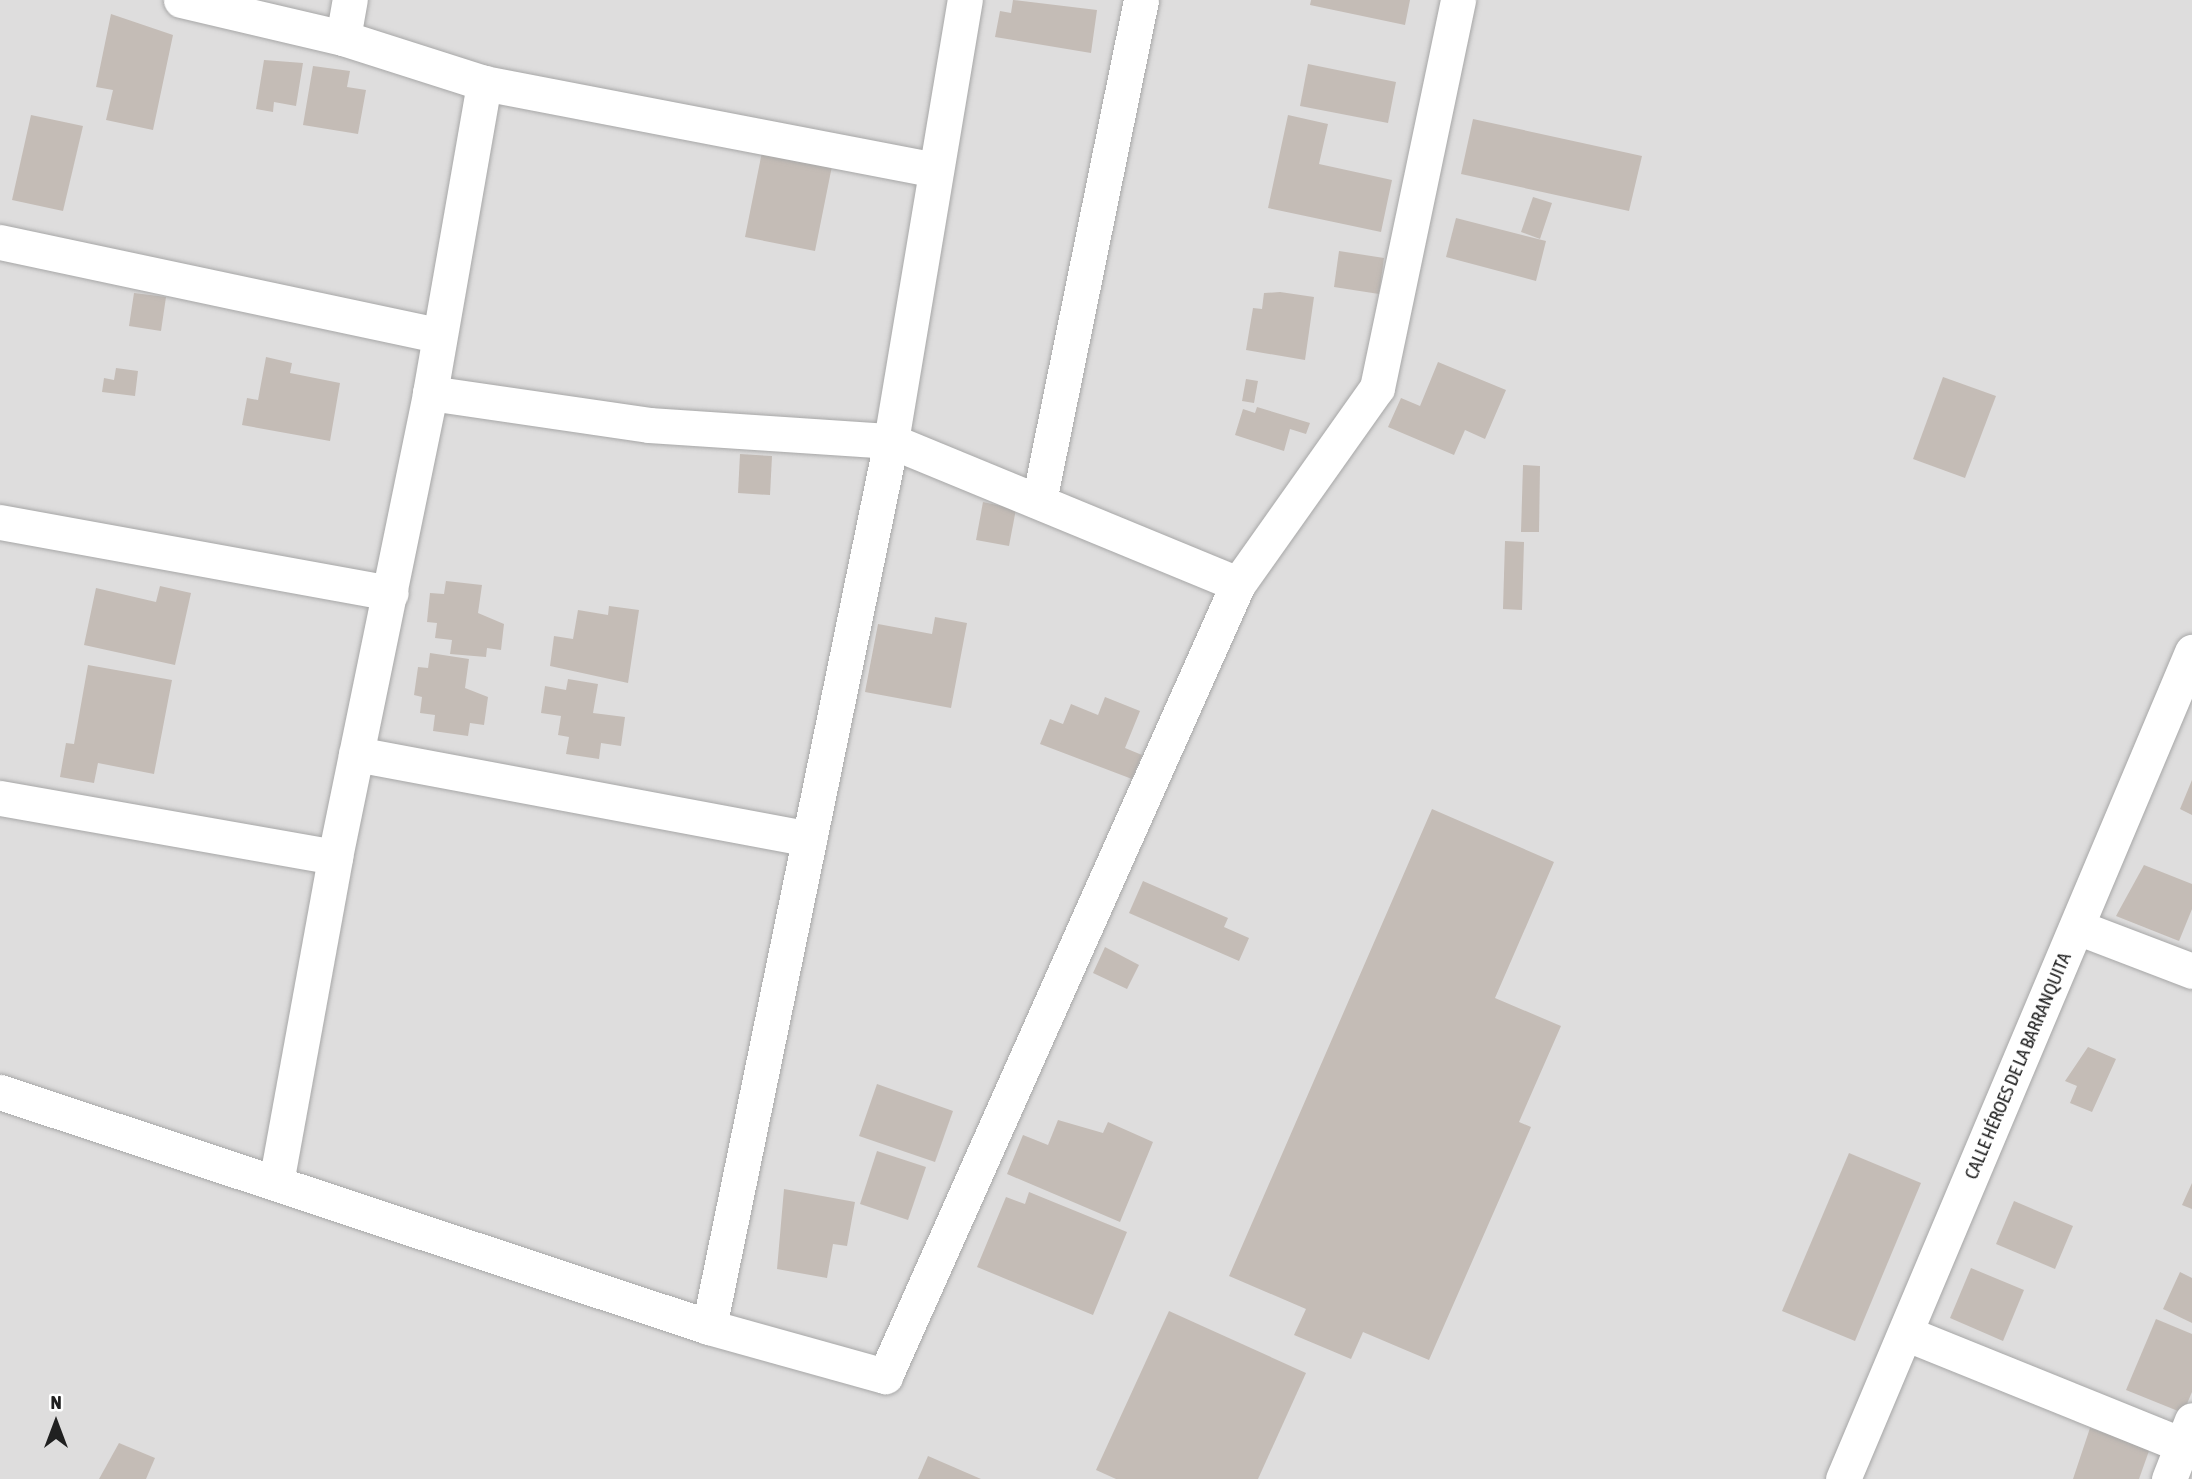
<!DOCTYPE html>
<meta charset="utf-8">
<style>
body{margin:0}
#map{position:relative;width:2192px;height:1479px;overflow:hidden;background:#f0ede7;font-family:"Asap Condensed",sans-serif}
div>[style]{position:absolute}
[style*='--x']{left:calc(var(--x)*1px);top:calc(var(--y)*1px);width:calc(var(--w)*1px);rotate:calc(var(--a)*1deg)}
.residential>*{inset:0;background:#dedddd}
.building>*{inset:0;background:#c4bcb6}
.roads{filter:drop-shadow(0 0 2px #a7a7a7) drop-shadow(0 0 2px #a7a7a7)}
.street>*{height:35px;margin:-17.5px;padding:0 17.5px;transform-origin:17.5px;border-radius:17.5px;background:#fff}
span{translate:-50% -50%;white-space:nowrap;text-align:center;line-height:1.15;-webkit-text-stroke:7px #fff;paint-order:stroke}
.street-label{font-size:19px;color:#202020}
.north{position:absolute;left:21px;top:1388px;width:70px;height:70px;-webkit-text-stroke:5px #fff;paint-order:stroke;rotate:0deg;font-size:19px;font-weight:700;line-height:28px;text-align:center;color:#202020}
.north::after{content:'';display:block;margin:auto;width:24px;height:32px;background:#202020;clip-path:polygon(50% 0,100% 100%,50% 72%,0 100%)}
</style>
<div id="map">
<div class="residential">
<div style="clip-path:polygon(0 0,2192px 0,2192px 1479px,0 1479px)"></div>
</div>
<div class="building">
<div style="clip-path:polygon(1013px 0,1097px 10px,1091px 53px,995px 37px,1000px 11px,1011px 13px)"></div>
<div style="clip-path:polygon(1311px 0,1410px 0,1405px 25px,1310px 5px)"></div>
<div style="clip-path:polygon(111px 14px,173px 35px,153px 130px,106px 120px,113px 90px,96px 87px)"></div>
<div style="clip-path:polygon(264px 60px,303px 63px,296px 106px,274px 102px,273px 112px,256px 109px)"></div>
<div style="clip-path:polygon(1308px 64px,1396px 82px,1388px 123px,1300px 106px)"></div>
<div style="clip-path:polygon(313px 66px,350px 71px,347px 87px,366px 90px,358px 134px,303px 125px)"></div>
<div style="clip-path:polygon(31px 115px,83px 126px,63px 211px,12px 200px)"></div>
<div style="clip-path:polygon(1288px 115px,1328px 124px,1319px 164px,1392px 180px,1381px 232px,1268px 208px)"></div>
<div style="clip-path:polygon(1473px 119px,1642px 156px,1629px 211px,1461px 174px)"></div>
<div style="clip-path:polygon(762px 152px,832px 166px,815px 251px,745px 237px)"></div>
<div style="clip-path:polygon(1533px 197px,1552px 203px,1540px 239px,1521px 232px)"></div>
<div style="clip-path:polygon(1456px 218px,1546px 241px,1536px 281px,1446px 257px)"></div>
<div style="clip-path:polygon(1339px 251px,1384px 258px,1379px 294px,1334px 287px)"></div>
<div style="clip-path:polygon(1280px 292px,1314px 297px,1305px 360px,1246px 350px,1253px 308px,1262px 309px,1264px 293px)"></div>
<div style="clip-path:polygon(134px 293px,166px 297px,161px 331px,129px 326px)"></div>
<div style="clip-path:polygon(266px 357px,292px 363px,290px 373px,340px 383px,330px 441px,242px 425px,247px 398px,258px 400px)"></div>
<div style="clip-path:polygon(1438px 362px,1506px 390px,1485px 439px,1465px 430px,1454px 455px,1388px 427px,1401px 398px,1420px 406px)"></div>
<div style="clip-path:polygon(116px 368px,138px 371px,135px 396px,102px 392px,104px 378px,114px 380px)"></div>
<div style="clip-path:polygon(1943px 377px,1996px 396px,1965px 478px,1913px 459px)"></div>
<div style="clip-path:polygon(1246px 379px,1258px 381px,1254px 403px,1242px 401px)"></div>
<div style="clip-path:polygon(1257px 407px,1310px 423px,1306px 434px,1290px 429px,1284px 451px,1235px 435px,1243px 409px,1255px 413px)"></div>
<div style="clip-path:polygon(740px 454px,772px 456px,770px 495px,738px 493px)"></div>
<div style="clip-path:polygon(1523px 465px,1540px 466px,1539px 532px,1521px 532px)"></div>
<div style="clip-path:polygon(983px 502px,1016px 509px,1009px 546px,976px 540px)"></div>
<div style="clip-path:polygon(1505px 541px,1524px 542px,1522px 610px,1503px 609px)"></div>
<div style="clip-path:polygon(446px 581px,482px 585px,478px 613px,504px 624px,501px 650px,487px 648px,486px 657px,450px 654px,452px 640px,435px 638px,437px 623px,427px 622px,430px 593px,444px 594px)"></div>
<div style="clip-path:polygon(160px 586px,191px 593px,175px 665px,84px 645px,96px 588px,156px 602px)"></div>
<div style="clip-path:polygon(609px 606px,639px 610px,628px 683px,550px 666px,554px 636px,573px 639px,578px 610px,608px 615px)"></div>
<div style="clip-path:polygon(935px 617px,967px 623px,951px 708px,865px 692px,878px 624px,932px 634px)"></div>
<div style="clip-path:polygon(430px 653px,469px 659px,465px 688px,488px 697px,484px 725px,470px 723px,468px 736px,433px 731px,435px 715px,420px 713px,422px 697px,414px 695px,418px 667px,428px 668px)"></div>
<div style="clip-path:polygon(88px 665px,172px 680px,154px 774px,98px 763px,94px 783px,60px 777px,66px 743px,74px 744px)"></div>
<div style="clip-path:polygon(568px 679px,598px 684px,593px 713px,625px 717px,621px 746px,601px 743px,599px 759px,566px 754px,569px 737px,558px 735px,561px 716px,541px 713px,545px 686px,566px 690px)"></div>
<div style="clip-path:polygon(1105px 697px,1140px 711px,1125px 748px,1142px 755px,1132px 779px,1040px 744px,1050px 719px,1063px 724px,1071px 704px,1098px 715px)"></div>
<div style="clip-path:polygon(2192px 780px,2192px 815px,2180px 809px)"></div>
<div style="clip-path:polygon(1432px 809px,1554px 862px,1495px 998px,1561px 1026px,1519px 1122px,1531px 1127px,1429px 1360px,1363px 1332px,1351px 1359px,1294px 1335px,1306px 1309px,1229px 1276px)"></div>
<div style="clip-path:polygon(2144px 865px,2192px 884px,2192px 909px,2179px 941px,2116px 916px)"></div>
<div style="clip-path:polygon(1143px 881px,1228px 918px,1224px 927px,1249px 938px,1239px 961px,1129px 913px)"></div>
<div style="clip-path:polygon(1105px 947px,1139px 965px,1127px 989px,1093px 973px)"></div>
<div style="clip-path:polygon(2088px 1047px,2116px 1059px,2092px 1112px,2070px 1103px,2077px 1086px,2065px 1081px)"></div>
<div style="clip-path:polygon(877px 1084px,953px 1111px,935px 1162px,859px 1136px)"></div>
<div style="clip-path:polygon(1058px 1120px,1103px 1133px,1108px 1122px,1153px 1142px,1120px 1222px,1007px 1174px,1023px 1135px,1048px 1145px)"></div>
<div style="clip-path:polygon(877px 1151px,926px 1167px,908px 1220px,860px 1204px)"></div>
<div style="clip-path:polygon(1849px 1153px,1921px 1183px,1855px 1341px,1782px 1311px)"></div>
<div style="clip-path:polygon(2192px 1183px,2192px 1209px,2182px 1205px)"></div>
<div style="clip-path:polygon(784px 1189px,855px 1202px,847px 1246px,833px 1244px,827px 1278px,777px 1269px)"></div>
<div style="clip-path:polygon(1029px 1192px,1127px 1232px,1093px 1315px,977px 1267px,1006px 1197px,1025px 1204px)"></div>
<div style="clip-path:polygon(2014px 1201px,2073px 1226px,2055px 1269px,1996px 1244px)"></div>
<div style="clip-path:polygon(1971px 1268px,2024px 1290px,2003px 1341px,1950px 1318px)"></div>
<div style="clip-path:polygon(2180px 1272px,2192px 1278px,2192px 1323px,2163px 1309px)"></div>
<div style="clip-path:polygon(1169px 1311px,1306px 1373px,1258px 1479px,1116px 1479px,1096px 1470px)"></div>
<div style="clip-path:polygon(2156px 1319px,2192px 1334px,2192px 1392px,2183px 1413px,2126px 1390px)"></div>
<div style="clip-path:polygon(2090px 1428px,2150px 1448px,2139px 1479px,2073px 1479px)"></div>
<div style="clip-path:polygon(119px 1443px,155px 1458px,146px 1479px,99px 1479px)"></div>
<div style="clip-path:polygon(928px 1456px,981px 1479px,918px 1479px)"></div>
</div>
<div class="roads">
<div class="street">
<div style="--x:181;--y:0;--w:166;--a:13.2"></div>
<div style="--x:343;--y:38;--w:148;--a:17.7"></div>
<div style="--x:484;--y:83;--w:458;--a:10.9"></div>
<div style="--x:343;--y:38;--w:39;--a:-80"></div>
<div style="--x:0;--y:242;--w:447;--a:12"></div>
<div style="--x:430;--y:393;--w:221;--a:8.3"></div>
<div style="--x:649;--y:425;--w:243;--a:3.8"></div>
<div style="--x:891;--y:441;--w:375;--a:22.4"></div>
<div style="--x:1039;--y:501;--w:511;--a:-78.49"></div>
<div style="--x:0;--y:522;--w:397;--a:10.3"></div>
<div style="--x:356;--y:754;--w:461;--a:10.6"></div>
<div style="--x:0;--y:798;--w:340;--a:10"></div>
<div style="--x:2077;--y:927;--w:123;--a:20.9"></div>
<div style="--x:0;--y:1092;--w:747;--a:18.34"></div>
<div style="--x:709;--y:1327;--w:183;--a:15.6"></div>
<div style="--x:885;--y:1376;--w:867;--a:-65.98"></div>
<div style="--x:1238;--y:584;--w:240;--a:-54.7"></div>
<div style="--x:1377;--y:388;--w:396;--a:-78.2"></div>
<div style="--x:276;--y:1183;--w:331;--a:-79.7"></div>
<div style="--x:335;--y:857;--w:474;--a:-78.4"></div>
<div style="--x:430;--y:393;--w:315;--a:-80.1"></div>
<div style="--x:709;--y:1327;--w:904;--a:-78.39"></div>
<div style="--x:891;--y:441;--w:447;--a:-80.5"></div>
<div style="--x:1905;--y:1333;--w:310;--a:22"></div>
<div style="--x:1843;--y:1479;--w:898;--a:-67.12"></div>
<div style="--x:2169;--y:1479;--w:63;--a:-68.7"></div>
</div>
</div>
<div class="street-label">
<span style="left:2018px;top:1066px;rotate:-67deg">CALLE HÉROES DE LA BARRANQUITA</span>
</div>
<div class="north">N</div>
</div>
